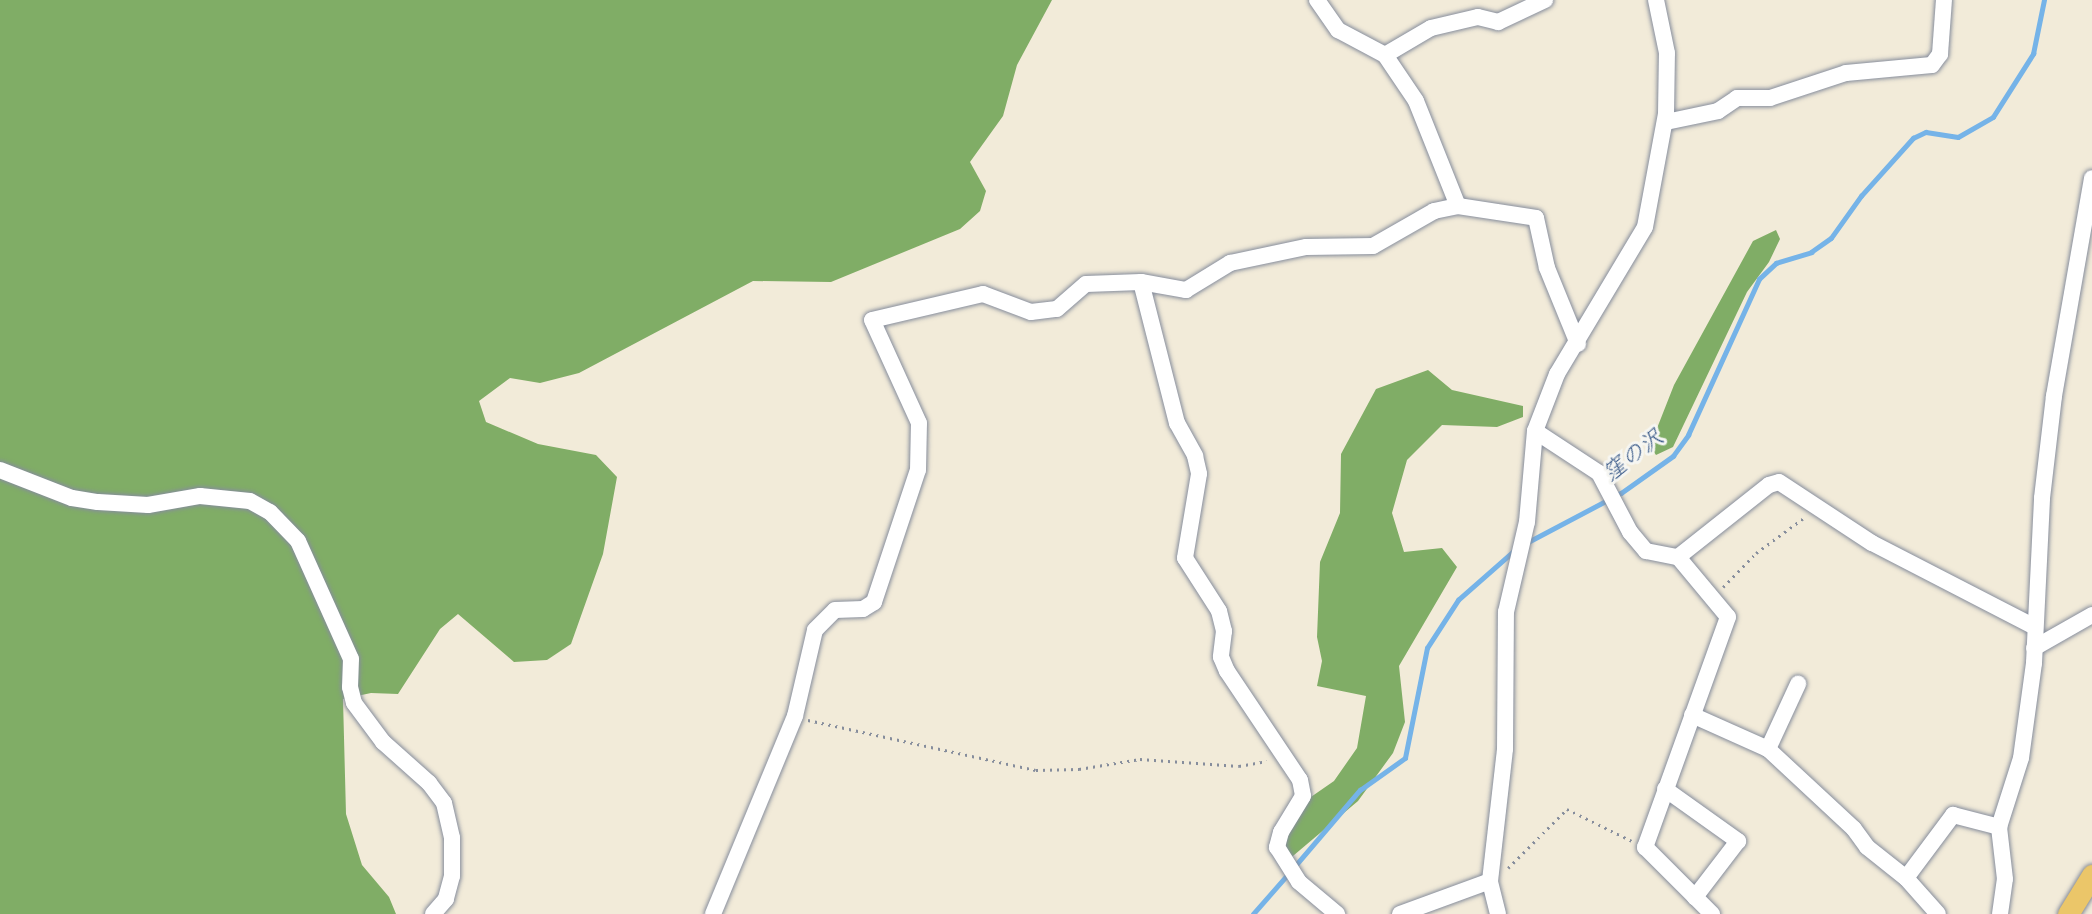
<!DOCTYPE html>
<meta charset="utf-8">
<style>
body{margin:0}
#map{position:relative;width:2092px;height:914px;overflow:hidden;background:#f2ebd9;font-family:Dekko,"Klee One",sans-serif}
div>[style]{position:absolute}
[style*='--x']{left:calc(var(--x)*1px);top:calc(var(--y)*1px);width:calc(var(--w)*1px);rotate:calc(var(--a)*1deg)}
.forest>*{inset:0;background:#80ad66}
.stream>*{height:4.5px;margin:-2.25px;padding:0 2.25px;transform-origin:2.25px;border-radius:2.25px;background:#75b3e8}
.path>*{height:2.5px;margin-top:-1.25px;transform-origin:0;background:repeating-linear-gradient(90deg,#868d9c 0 2px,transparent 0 7px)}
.roads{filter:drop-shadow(0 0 2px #868d9c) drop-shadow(0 0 2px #868d9c)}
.minor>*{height:16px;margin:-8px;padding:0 8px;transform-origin:8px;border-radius:8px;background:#fff}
.major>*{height:21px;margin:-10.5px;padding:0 10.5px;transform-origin:10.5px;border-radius:10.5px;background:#ebc669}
span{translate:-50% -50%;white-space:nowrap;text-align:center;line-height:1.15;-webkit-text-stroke:6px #f6f6f2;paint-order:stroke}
.water-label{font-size:23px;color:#365787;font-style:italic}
</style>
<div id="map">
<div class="forest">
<div style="clip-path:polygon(0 0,1052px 0,1017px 65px,1003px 116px,970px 162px,986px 191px,980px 211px,960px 229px,831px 282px,753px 281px,579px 373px,540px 383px,510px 378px,479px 401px,486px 422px,538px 444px,596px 455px,617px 477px,603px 554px,571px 644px,547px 660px,514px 662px,458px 614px,440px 629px,398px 694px,371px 693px,343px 699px,346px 814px,362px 865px,389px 897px,396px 914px,0 914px)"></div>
<div style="clip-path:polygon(1776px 230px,1780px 239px,1769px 262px,1747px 292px,1673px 447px,1656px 455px,1650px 446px,1674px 385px,1753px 241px)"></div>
<div style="clip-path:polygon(1428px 370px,1452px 390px,1523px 406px,1523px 417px,1497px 427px,1442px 425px,1407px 460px,1392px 513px,1404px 552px,1442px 548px,1457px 567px,1399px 666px,1405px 722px,1393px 753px,1358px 801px,1287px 861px,1284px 839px,1308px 799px,1334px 781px,1357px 748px,1366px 696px,1317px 686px,1322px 661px,1317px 637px,1320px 562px,1340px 513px,1341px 454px,1376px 389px)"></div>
</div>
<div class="stream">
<div style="--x:1528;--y:542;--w:105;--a:-27.8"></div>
<div style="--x:1621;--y:493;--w:64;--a:-35.4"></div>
<div style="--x:1673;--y:456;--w:26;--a:-54"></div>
<div style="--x:1688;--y:435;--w:171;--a:-65.5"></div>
<div style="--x:1759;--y:279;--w:23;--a:-43"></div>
<div style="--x:1776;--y:263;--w:37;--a:-17"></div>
<div style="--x:1811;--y:252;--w:24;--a:-35"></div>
<div style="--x:1831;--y:238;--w:52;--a:-54.5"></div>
<div style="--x:1861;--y:196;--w:78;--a:-48.1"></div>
<div style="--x:1913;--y:138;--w:14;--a:-25"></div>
<div style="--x:1926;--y:132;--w:32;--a:9"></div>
<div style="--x:1958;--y:137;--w:40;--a:-29.7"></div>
<div style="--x:1993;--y:117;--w:75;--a:-57.6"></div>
<div style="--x:2033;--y:54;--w:55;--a:-78.5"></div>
<div style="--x:1295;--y:866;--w:100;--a:-49.5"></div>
<div style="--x:1360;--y:790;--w:55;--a:-35.4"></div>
<div style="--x:1405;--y:758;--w:112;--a:-78.7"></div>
<div style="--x:1427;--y:648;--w:57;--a:-57.1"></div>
<div style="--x:1458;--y:600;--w:76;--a:-41.3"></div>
<div style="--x:1253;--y:914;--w:55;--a:-48.7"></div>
</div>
<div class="path">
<div style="--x:1723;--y:587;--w:47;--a:-45.9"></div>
<div style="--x:1756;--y:553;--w:61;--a:-36.3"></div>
<div style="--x:808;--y:720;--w:233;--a:12.4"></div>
<div style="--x:1036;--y:770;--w:43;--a:-1.3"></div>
<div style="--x:1079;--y:769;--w:62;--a:-9.3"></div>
<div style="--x:1140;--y:759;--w:99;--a:4"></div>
<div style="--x:1239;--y:766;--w:28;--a:-10"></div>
<div style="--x:1508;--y:868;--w:83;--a:-45"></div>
<div style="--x:1567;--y:809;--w:72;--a:26.2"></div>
</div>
<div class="roads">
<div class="minor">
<div style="--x:1317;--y:0;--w:37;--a:55"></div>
<div style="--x:1338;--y:30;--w:53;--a:28"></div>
<div style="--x:1385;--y:55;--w:55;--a:56"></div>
<div style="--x:1416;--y:101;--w:113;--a:68.2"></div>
<div style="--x:1385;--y:55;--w:53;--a:-30.4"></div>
<div style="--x:1431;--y:28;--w:48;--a:-13.2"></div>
<div style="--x:1478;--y:17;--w:21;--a:14"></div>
<div style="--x:1498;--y:22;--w:52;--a:-25.1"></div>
<div style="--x:1666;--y:122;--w:53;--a:-11.9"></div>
<div style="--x:1718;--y:111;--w:23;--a:-34"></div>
<div style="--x:1737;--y:98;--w:33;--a:0"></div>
<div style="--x:1770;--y:98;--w:80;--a:-18.2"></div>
<div style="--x:1846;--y:73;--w:86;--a:-5.3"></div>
<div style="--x:1932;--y:65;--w:14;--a:-54"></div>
<div style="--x:1940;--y:54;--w:54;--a:-85.8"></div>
<div style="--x:1141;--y:282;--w:146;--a:75.7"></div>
<div style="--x:1177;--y:423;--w:38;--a:61"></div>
<div style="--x:1195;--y:456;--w:18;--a:77"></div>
<div style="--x:1199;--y:474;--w:85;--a:99.5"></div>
<div style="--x:1185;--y:558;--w:63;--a:57.3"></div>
<div style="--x:1219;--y:611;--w:21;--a:76"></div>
<div style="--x:1224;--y:631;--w:26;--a:97"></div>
<div style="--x:1221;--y:657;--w:15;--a:67"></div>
<div style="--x:1227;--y:671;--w:131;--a:56.2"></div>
<div style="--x:1300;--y:780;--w:16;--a:79"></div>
<div style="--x:1303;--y:796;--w:42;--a:121.4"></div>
<div style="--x:1281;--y:832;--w:16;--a:105"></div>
<div style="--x:1277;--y:847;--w:41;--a:57.8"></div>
<div style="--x:1299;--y:882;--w:50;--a:40.1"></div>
<div style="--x:1535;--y:431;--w:77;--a:33.3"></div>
<div style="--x:1599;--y:473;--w:67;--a:62.3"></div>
<div style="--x:1630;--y:532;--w:25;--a:50"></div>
<div style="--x:1646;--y:551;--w:33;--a:11"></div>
<div style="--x:1678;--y:557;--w:116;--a:-38.4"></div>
<div style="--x:1769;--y:485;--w:10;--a:-17"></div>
<div style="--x:1779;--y:482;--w:111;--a:33.3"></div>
<div style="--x:1872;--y:543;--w:183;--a:27.3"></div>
<div style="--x:0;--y:470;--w:77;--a:21.3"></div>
<div style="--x:72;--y:498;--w:26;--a:9"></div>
<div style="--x:98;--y:502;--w:50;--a:3.4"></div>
<div style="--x:148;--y:505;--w:53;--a:-9.8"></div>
<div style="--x:200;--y:496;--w:50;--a:5.7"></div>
<div style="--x:250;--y:501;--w:23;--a:29"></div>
<div style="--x:270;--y:512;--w:40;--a:46"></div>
<div style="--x:298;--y:541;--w:129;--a:65.8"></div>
<div style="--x:351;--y:659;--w:28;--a:92"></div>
<div style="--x:350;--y:687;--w:16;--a:76"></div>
<div style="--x:354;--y:703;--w:49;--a:53.4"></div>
<div style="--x:383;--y:742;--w:62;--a:41.7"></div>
<div style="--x:429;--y:783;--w:25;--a:53"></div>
<div style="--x:444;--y:803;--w:36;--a:77"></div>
<div style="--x:452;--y:838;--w:38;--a:90"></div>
<div style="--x:452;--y:876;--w:24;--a:105"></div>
<div style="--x:446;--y:899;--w:20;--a:131"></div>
<div style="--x:1678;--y:557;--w:78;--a:50.2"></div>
<div style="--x:1728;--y:617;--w:245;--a:109.8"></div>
<div style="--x:1645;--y:847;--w:95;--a:45"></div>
<div style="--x:2034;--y:648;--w:67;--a:-29.6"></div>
<div style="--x:1692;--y:715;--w:83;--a:24.1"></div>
<div style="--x:1768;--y:749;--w:117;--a:42.9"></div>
<div style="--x:1854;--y:829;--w:22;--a:54"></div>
<div style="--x:1867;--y:847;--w:50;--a:38.5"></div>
<div style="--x:1906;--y:878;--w:79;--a:-53.3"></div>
<div style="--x:1953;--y:815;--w:48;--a:14.6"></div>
<div style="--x:1768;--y:749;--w:72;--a:-65.2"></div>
<div style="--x:1665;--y:789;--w:90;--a:35.5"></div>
<div style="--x:1738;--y:841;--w:71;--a:127.5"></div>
<div style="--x:1906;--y:878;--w:48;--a:48.4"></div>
<div style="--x:713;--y:914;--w:214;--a:-67.5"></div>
<div style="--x:795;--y:716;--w:88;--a:-76.9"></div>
<div style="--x:815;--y:630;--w:28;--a:-45"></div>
<div style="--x:835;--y:610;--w:28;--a:-2"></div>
<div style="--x:863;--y:609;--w:13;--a:-32"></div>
<div style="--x:874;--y:602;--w:139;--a:-71.6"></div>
<div style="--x:918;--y:470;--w:47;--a:-88.8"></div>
<div style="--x:919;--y:423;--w:113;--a:-114.5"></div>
<div style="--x:872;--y:320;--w:114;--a:-13.2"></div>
<div style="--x:983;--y:294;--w:51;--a:20.6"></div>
<div style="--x:1031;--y:312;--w:26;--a:-7"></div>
<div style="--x:1057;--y:309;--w:38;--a:-41"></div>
<div style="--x:1086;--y:284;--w:55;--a:-2.1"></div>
<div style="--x:1141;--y:282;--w:46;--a:10.1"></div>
<div style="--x:1186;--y:290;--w:52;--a:-31.5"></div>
<div style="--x:1230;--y:263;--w:78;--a:-11.9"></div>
<div style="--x:1306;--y:247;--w:67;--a:-0.9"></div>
<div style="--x:1373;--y:246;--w:70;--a:-29.8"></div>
<div style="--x:1434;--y:211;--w:25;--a:-12"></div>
<div style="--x:1458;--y:206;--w:79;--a:8.7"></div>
<div style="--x:1536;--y:218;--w:51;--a:77.6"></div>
<div style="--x:1547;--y:268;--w:82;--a:67.8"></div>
<div style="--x:1400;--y:914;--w:96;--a:-20.1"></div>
<div style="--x:1498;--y:914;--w:34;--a:-104"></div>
<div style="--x:1490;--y:881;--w:133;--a:-83.5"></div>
<div style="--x:1505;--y:749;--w:137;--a:-89.6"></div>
<div style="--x:1506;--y:612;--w:92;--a:-76.9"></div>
<div style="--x:1527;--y:522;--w:91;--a:-85"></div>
<div style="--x:1535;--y:431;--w:61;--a:-68.9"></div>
<div style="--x:1557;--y:374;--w:171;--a:-59.1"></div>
<div style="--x:1645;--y:227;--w:115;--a:-79.5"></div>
<div style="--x:1666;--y:114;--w:61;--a:-89.1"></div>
<div style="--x:1667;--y:53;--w:54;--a:-101.7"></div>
<div style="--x:2000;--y:914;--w:35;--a:-82"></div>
<div style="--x:2005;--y:879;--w:52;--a:-96.6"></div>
<div style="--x:1999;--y:827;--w:72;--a:-72.3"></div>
<div style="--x:2021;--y:758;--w:96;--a:-82.2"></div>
<div style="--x:2034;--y:663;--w:165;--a:-87.2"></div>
<div style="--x:2042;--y:498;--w:103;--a:-83.3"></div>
<div style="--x:2054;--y:396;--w:221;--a:-80.1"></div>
</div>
<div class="major">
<div style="--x:2068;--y:914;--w:46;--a:-58.4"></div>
</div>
</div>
<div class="water-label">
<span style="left:1635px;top:458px;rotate:-38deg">窪の沢</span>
</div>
</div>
